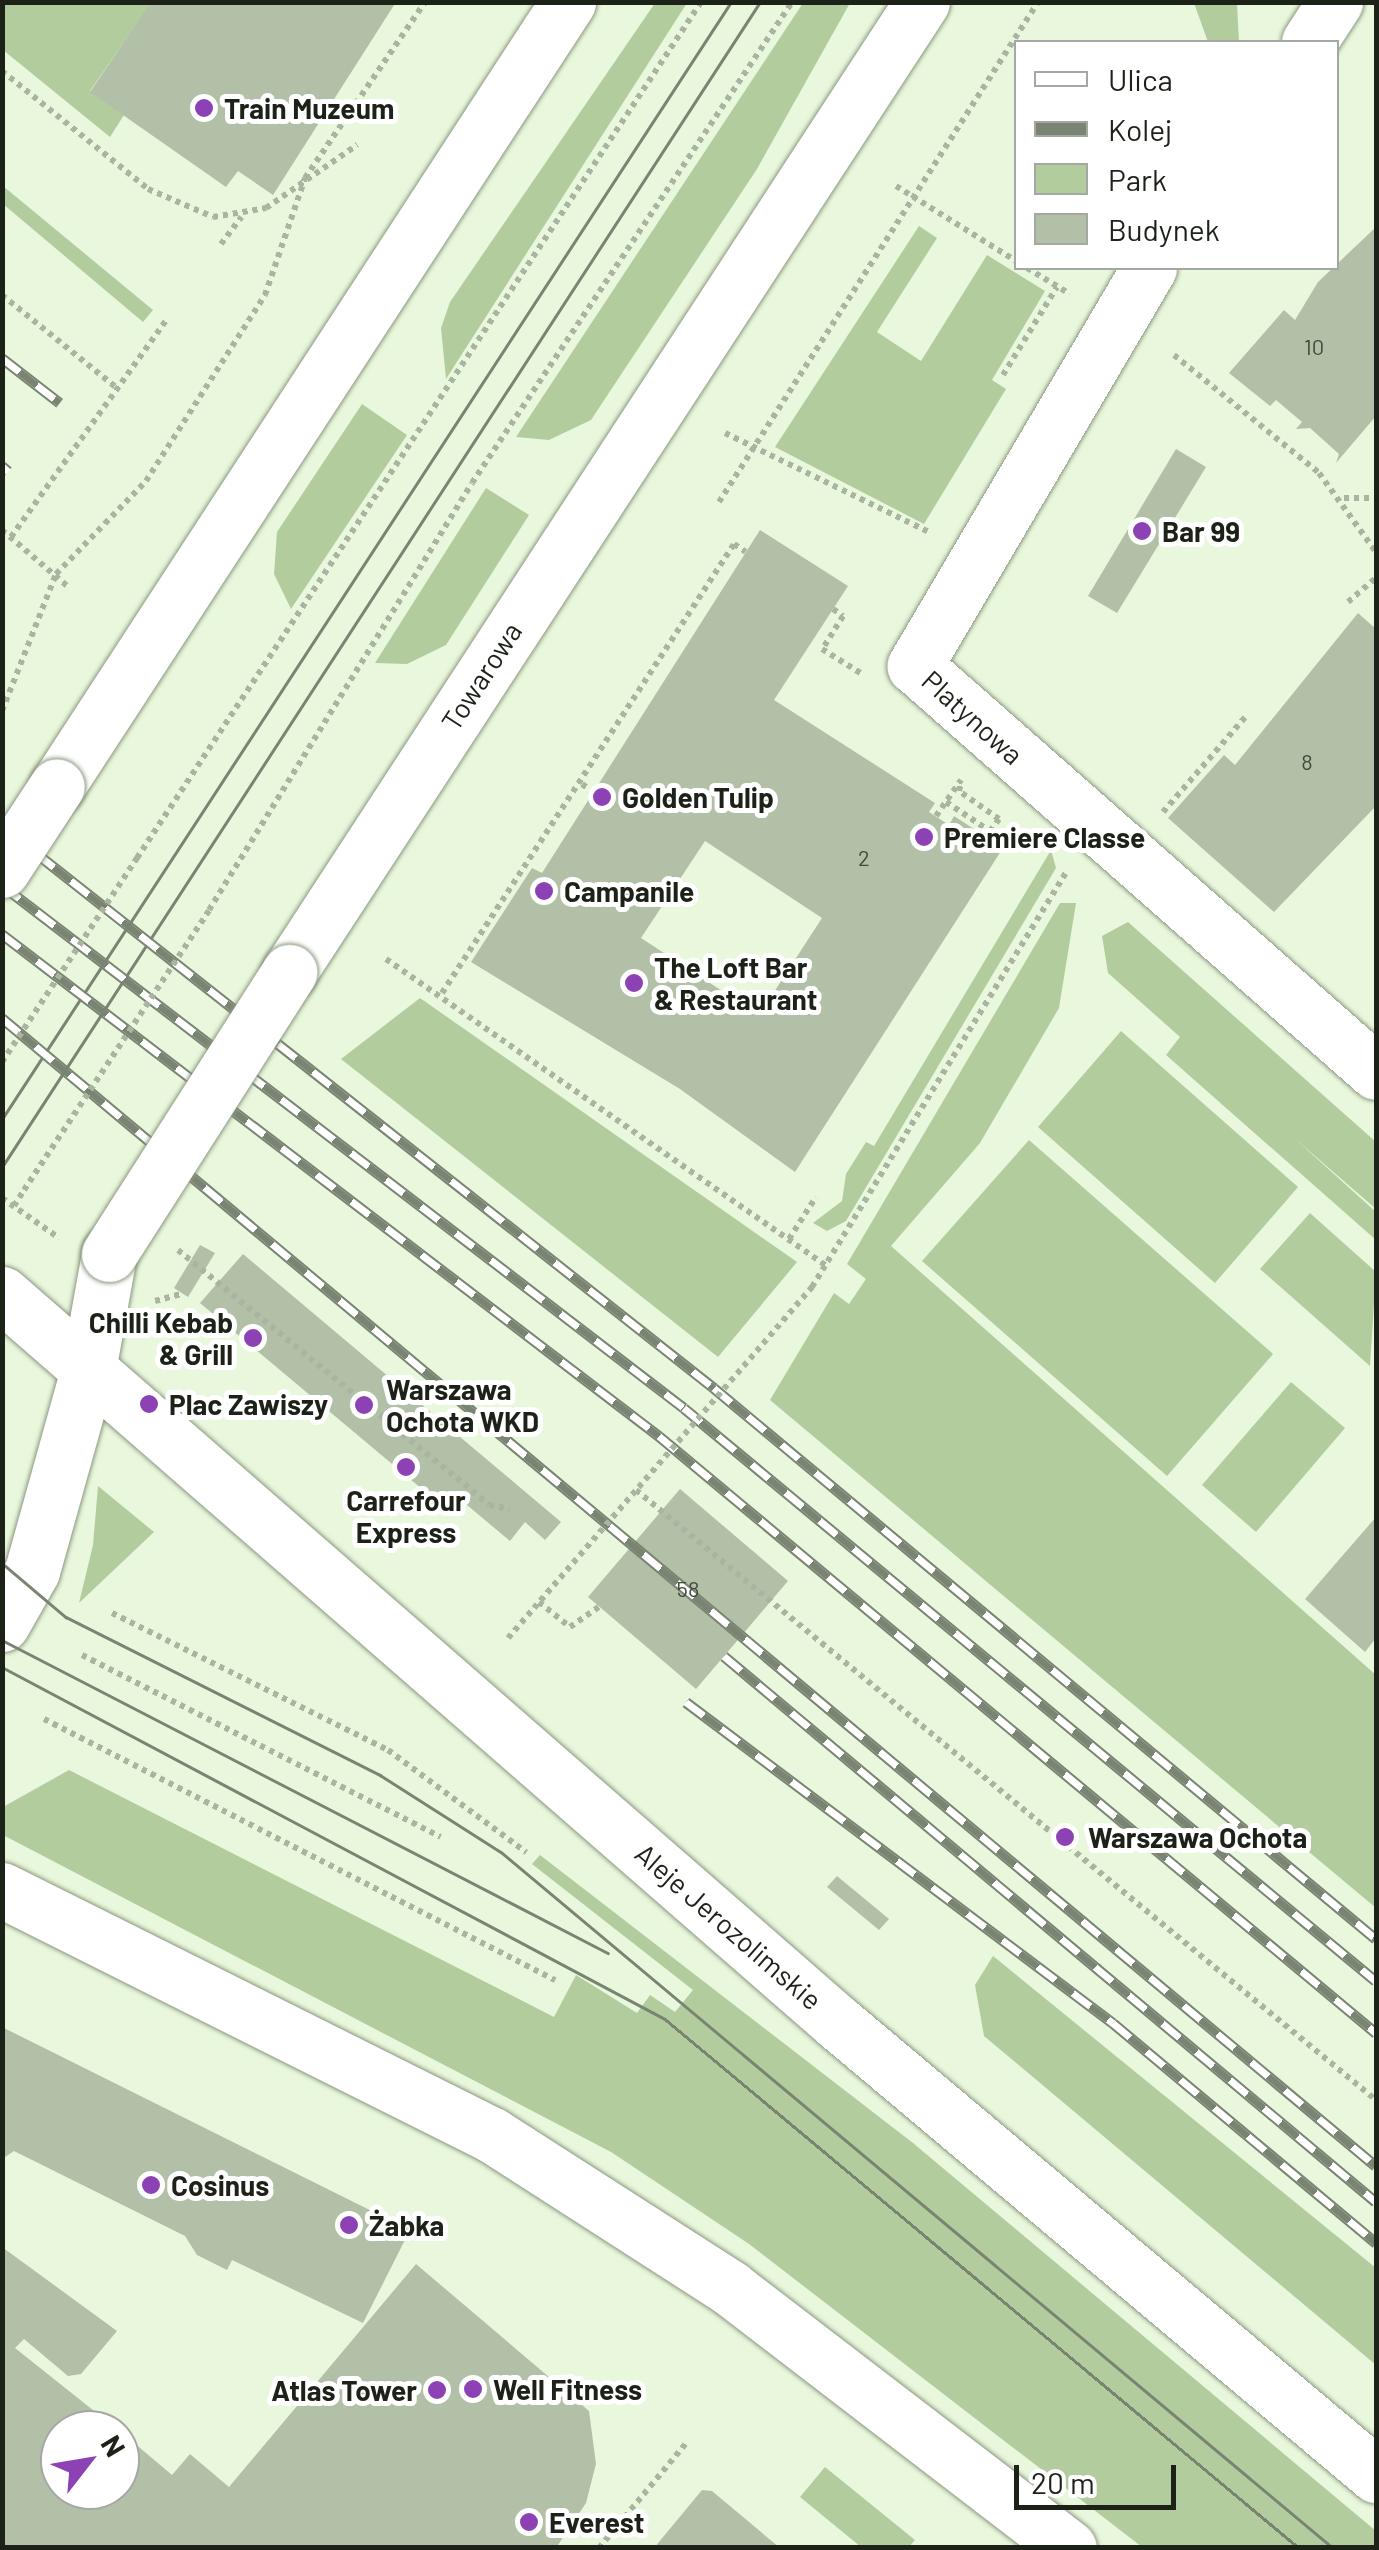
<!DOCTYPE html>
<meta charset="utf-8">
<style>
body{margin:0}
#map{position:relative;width:1379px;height:2550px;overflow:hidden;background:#e9f8dd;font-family:Barlow,sans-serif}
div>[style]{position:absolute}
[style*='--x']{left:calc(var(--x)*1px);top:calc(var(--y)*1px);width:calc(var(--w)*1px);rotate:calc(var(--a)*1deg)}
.green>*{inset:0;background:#b2cc9e}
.building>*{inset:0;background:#b1c0a6}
.path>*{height:6px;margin-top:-3px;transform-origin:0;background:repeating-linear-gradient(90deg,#a9b5a0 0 5px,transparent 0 10px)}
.roads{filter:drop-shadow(0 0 2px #8a987f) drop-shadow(0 0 2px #8a987f)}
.minor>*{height:55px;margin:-27.5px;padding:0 27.5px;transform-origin:27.5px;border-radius:27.5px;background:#fff}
.secondary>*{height:55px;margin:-27.5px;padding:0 27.5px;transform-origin:27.5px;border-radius:27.5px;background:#fff}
.tram>*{height:2.5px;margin:-1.25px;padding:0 1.25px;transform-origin:1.25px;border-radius:1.25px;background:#7a8473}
.rail>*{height:11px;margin-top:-5.5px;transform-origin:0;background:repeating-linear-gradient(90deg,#fff 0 22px,#7a8473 0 44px);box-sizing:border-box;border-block:2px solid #7a8473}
.path-bridge>*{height:6px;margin-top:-3px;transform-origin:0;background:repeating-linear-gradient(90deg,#a9b5a0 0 5px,transparent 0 10px)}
.bridges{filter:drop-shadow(0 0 2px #8a987f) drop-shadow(0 0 2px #8a987f)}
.secondary-bridge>*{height:55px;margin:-27.5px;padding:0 27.5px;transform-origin:27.5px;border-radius:27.5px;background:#fff}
.dots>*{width:28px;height:28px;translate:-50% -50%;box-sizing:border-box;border:5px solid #fff;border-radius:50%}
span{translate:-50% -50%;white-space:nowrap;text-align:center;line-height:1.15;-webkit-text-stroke:10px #fff;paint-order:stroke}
.number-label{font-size:22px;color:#424a3c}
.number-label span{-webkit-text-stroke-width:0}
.poi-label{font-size:28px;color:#1d2219;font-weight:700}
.left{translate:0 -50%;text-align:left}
.right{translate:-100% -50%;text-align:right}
.street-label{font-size:28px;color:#1d2219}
.frame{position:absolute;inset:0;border:5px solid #1d2219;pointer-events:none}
.legend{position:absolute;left:1014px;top:40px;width:325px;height:230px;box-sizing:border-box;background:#fff;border:2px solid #a5a7a3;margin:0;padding:12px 18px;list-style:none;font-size:30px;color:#1d2219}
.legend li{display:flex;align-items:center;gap:20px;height:50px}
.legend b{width:50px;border:2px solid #a5a7a3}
.north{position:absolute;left:40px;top:2410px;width:100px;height:100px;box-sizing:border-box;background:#fff;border:2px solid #a5a7a3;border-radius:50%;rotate:59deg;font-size:28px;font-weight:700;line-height:40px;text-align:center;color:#1d2219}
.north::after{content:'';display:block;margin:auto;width:35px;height:45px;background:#8c42b4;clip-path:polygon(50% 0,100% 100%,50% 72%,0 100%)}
.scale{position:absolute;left:1014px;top:2465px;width:162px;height:45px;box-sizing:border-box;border:5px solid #1d2219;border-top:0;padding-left:12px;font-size:30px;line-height:35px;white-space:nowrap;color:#1d2219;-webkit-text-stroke:8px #fff;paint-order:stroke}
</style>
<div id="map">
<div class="green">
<div style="clip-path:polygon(2px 3px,151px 3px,90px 91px,124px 115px,110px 137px,3px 50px)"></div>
<div style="clip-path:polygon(655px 3px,687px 3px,446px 379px,441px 328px,450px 302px)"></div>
<div style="clip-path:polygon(803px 3px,850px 3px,757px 169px,591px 420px,549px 440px,516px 437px)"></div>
<div style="clip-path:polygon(1194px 3px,1237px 3px,1239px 42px,1208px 42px)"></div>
<div style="clip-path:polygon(3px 186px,153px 310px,143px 322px,3px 204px)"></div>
<div style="clip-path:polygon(919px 226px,937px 238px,877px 332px,921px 361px,987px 255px,1045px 291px,992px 380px,1006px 389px,924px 524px,775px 447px)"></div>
<div style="clip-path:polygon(362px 404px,407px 435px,291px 609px,274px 574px,277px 532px)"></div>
<div style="clip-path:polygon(486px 488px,529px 515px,446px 645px,407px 664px,375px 663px)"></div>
<div style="clip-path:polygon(1051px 850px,1056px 868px,846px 1221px,827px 1231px,813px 1223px,842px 1201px,846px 1174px,866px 1142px,874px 1146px)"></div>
<div style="clip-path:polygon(1060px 903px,1076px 903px,1059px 1008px,980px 1143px,891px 1246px,1376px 1675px,1376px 1908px,770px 1400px,834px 1293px,849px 1304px,866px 1279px,847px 1264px)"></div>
<div style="clip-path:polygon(1128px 922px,1376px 1142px,1376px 1209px,1293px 1137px,1376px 1212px,1376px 1240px,1166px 1055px,1180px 1037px,1108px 973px,1102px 936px)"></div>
<div style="clip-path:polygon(420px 998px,797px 1262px,718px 1357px,341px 1059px)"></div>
<div style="clip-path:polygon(1121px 1031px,1298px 1187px,1215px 1283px,1038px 1127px)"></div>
<div style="clip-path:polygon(1029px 1140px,1273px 1354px,1167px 1476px,922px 1261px)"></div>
<div style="clip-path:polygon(1310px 1213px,1376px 1272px,1370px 1366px,1260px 1269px)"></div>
<div style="clip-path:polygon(1291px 1382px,1345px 1428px,1256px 1532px,1202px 1485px)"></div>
<div style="clip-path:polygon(98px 1486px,154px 1532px,79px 1603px,93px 1545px)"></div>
<div style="clip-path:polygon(69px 1770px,554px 2017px,576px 1975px,637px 2013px,650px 1995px,675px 2012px,693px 1990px,532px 1864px,540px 1855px,913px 2143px,1376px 2531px,1376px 2547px,1142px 2547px,749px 2244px,611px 2152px,3px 1835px,3px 1807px)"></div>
<div style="clip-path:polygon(993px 1956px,1376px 2268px,1376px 2365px,984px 2036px,975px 1985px)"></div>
<div style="clip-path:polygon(825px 2467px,915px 2540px,909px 2547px,861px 2547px,800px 2497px)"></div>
</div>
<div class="building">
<div style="clip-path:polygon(151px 2px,396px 2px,273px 195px,238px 171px,226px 187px,90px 92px)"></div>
<div style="clip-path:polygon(1376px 227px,1376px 416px,1336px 463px,1339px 454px,1310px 428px,1296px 429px,1302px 422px,1276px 400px,1270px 406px,1229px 373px,1284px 310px,1295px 320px,1318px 282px)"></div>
<div style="clip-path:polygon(1176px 449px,1206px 467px,1117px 613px,1088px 596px)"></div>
<div style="clip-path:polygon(evenodd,760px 530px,848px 586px,774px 700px,935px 803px,929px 812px,949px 825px,954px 816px,1003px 848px,795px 1172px,680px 1089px,471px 962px,532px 868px,542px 873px,760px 530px,705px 841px,822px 918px,759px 1015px,641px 938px,705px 841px)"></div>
<div style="clip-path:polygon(1358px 613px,1376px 629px,1376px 806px,1274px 912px,1168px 818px,1224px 755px,1235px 765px)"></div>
<div style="clip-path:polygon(200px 1245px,215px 1253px,188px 1297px,174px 1288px)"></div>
<div style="clip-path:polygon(243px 1254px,561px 1522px,545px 1540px,525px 1522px,510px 1541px,461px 1500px,447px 1510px,200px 1303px)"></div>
<div style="clip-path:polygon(680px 1489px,788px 1581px,696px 1689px,588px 1597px)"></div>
<div style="clip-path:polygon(1376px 1517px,1376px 1638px,1365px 1652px,1305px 1599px)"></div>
<div style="clip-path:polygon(837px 1876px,889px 1919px,879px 1930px,827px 1887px)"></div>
<div style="clip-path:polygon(2px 2027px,410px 2230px,363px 2323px,232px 2260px,227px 2270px,197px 2255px,185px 2236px,14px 2151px,2px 2159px)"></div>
<div style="clip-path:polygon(2px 2247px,117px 2331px,81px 2374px,68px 2376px,24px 2339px,15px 2348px,118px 2430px,60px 2430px,60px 2490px,120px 2490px,120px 2431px,172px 2475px,190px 2454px,229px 2487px,416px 2264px,589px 2411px,596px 2464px,586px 2503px,556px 2548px,2px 2548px)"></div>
<div style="clip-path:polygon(702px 2490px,712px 2491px,780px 2548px,654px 2548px)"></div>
</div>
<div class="path">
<div style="--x:2;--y:71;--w:188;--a:38.9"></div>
<div style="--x:148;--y:189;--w:71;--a:23.3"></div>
<div style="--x:213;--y:217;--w:54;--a:-9.6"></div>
<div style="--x:266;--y:208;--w:111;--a:-34.7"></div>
<div style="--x:896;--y:186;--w:142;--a:32"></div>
<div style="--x:221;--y:244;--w:34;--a:-53"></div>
<div style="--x:1027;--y:268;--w:50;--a:31.2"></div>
<div style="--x:2;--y:295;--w:148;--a:39"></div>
<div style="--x:1174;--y:355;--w:187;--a:39.1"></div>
<div style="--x:1319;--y:473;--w:97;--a:54.2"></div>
<div style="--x:1003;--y:375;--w:103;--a:-58.5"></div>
<div style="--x:725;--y:433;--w:229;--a:25.9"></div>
<div style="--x:1344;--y:498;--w:32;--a:0"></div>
<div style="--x:719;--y:502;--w:593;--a:-57.46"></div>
<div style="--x:2;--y:530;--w:86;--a:40.7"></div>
<div style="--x:11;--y:537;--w:269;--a:-54.4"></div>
<div style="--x:1348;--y:602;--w:37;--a:-41"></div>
<div style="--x:833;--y:609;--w:12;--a:35"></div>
<div style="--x:843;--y:616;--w:39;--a:122"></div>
<div style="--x:822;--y:649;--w:47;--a:32"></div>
<div style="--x:2;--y:711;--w:147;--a:-68.5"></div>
<div style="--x:56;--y:574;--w:129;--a:-45.9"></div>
<div style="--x:146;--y:481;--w:221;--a:-57.4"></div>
<div style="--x:265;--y:295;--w:124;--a:-71.1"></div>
<div style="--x:305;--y:178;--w:213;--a:-55.7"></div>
<div style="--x:582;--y:784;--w:14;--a:36"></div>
<div style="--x:946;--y:802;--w:53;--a:33.4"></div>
<div style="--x:990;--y:831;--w:15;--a:-53"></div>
<div style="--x:999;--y:819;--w:49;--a:-145"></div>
<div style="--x:959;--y:791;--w:9;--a:-77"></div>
<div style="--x:1163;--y:812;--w:128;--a:-49.1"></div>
<div style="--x:936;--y:816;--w:44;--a:-55.2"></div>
<div style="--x:137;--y:858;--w:1025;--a:-56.62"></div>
<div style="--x:209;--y:910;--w:501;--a:-58.37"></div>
<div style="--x:472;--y:483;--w:578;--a:-56.36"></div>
<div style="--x:386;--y:959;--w:539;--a:34.87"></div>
<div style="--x:442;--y:993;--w:536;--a:-56.96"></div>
<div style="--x:734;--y:544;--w:14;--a:34"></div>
<div style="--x:2;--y:1198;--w:70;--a:35.1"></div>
<div style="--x:14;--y:1206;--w:19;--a:-58"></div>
<div style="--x:789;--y:1239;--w:50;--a:-57.3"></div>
<div style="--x:178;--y:1250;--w:402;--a:39.3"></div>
<div style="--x:489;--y:1505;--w:21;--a:11"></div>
<div style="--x:812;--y:1287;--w:488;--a:-58.5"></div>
<div style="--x:155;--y:1301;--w:27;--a:-15"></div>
<div style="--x:636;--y:1490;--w:959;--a:39.5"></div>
<div style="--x:112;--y:1613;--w:308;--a:26.4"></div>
<div style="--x:388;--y:1750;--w:172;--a:36.5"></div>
<div style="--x:508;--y:1638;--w:40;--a:-49"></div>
<div style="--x:82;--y:1655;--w:402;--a:26.9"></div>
<div style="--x:44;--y:1719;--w:574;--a:27.06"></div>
<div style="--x:599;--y:2548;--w:138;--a:-50.3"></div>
</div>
<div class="roads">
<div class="minor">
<div style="--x:1309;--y:42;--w:48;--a:-57"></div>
<div style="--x:1149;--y:268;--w:462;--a:120.5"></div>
<div style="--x:915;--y:666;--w:614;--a:41.37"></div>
</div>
<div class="secondary">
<div style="--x:57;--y:786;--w:936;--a:-56.9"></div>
<div style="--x:289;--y:972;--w:1158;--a:-56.87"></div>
<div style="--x:2;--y:1294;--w:1109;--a:41.09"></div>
<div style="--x:838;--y:2023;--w:703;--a:40.04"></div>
<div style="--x:2;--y:1624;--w:61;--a:-60.5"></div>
<div style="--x:32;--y:1571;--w:209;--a:-74.4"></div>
<div style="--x:88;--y:1370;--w:118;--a:-79.7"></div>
<div style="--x:2;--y:1890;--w:548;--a:26.57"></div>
<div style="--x:492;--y:2135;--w:283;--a:32.7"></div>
<div style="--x:730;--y:2288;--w:427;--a:37.5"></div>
</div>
</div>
<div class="tram">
<div style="--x:2;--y:1119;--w:1334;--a:-56.87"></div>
<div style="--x:2;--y:1167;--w:1390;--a:-56.95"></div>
<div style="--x:2;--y:1563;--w:84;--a:40.2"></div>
<div style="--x:66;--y:1617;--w:352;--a:26.7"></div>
<div style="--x:380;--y:1775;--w:143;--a:32.5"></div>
<div style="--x:501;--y:1852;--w:1085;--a:39.91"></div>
<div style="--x:2;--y:1640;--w:682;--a:27.32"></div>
<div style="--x:2;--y:1667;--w:751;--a:27.96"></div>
<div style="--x:665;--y:2019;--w:826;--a:39.84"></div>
</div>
<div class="rail">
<div style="--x:2;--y:358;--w:73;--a:37.8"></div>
<div style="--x:2;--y:466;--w:8;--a:40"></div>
<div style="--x:2;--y:826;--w:907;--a:38.28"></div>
<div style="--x:714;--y:1388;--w:861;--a:39.77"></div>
<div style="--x:2;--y:885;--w:859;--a:37.48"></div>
<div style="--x:684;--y:1408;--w:898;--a:39.63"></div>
<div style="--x:2;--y:934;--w:827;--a:37.38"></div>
<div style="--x:659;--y:1436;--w:933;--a:39.78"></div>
<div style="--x:2;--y:1018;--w:1790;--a:39.88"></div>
<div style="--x:724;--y:1656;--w:850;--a:39.94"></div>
<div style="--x:686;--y:1702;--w:534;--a:36.93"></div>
<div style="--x:1113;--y:2023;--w:343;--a:39.9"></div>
</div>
<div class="path-bridge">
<div style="--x:2;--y:1062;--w:245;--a:-56.5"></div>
<div style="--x:24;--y:1190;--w:336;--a:-56.5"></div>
<div style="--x:539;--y:1602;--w:40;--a:39"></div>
<div style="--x:570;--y:1627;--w:35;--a:-35"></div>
<div style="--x:534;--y:1608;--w:425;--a:-49.1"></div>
</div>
<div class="bridges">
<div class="secondary-bridge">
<div style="--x:2;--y:870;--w:100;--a:-56.8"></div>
<div style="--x:109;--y:1254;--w:335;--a:-57.4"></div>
</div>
</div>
<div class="dots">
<div style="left:204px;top:108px;background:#8c42b4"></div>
<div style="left:1142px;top:531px;background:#8c42b4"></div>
<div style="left:602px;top:797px;background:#8c42b4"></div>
<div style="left:924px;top:837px;background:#8c42b4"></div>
<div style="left:544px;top:891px;background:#8c42b4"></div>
<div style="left:634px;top:983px;background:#8c42b4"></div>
<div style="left:253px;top:1338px;background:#8c42b4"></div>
<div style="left:149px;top:1404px;background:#8c42b4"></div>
<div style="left:364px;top:1405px;background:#8c42b4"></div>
<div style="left:406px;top:1467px;background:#8c42b4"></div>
<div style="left:1065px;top:1837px;background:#8c42b4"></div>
<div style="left:151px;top:2185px;background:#8c42b4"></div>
<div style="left:349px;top:2225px;background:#8c42b4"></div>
<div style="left:473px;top:2389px;background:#8c42b4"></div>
<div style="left:437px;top:2390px;background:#8c42b4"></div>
<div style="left:529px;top:2522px;background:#8c42b4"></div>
</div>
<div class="number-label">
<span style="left:1314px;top:347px">10</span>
<span style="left:1307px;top:762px">8</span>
<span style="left:864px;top:858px">2</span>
<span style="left:688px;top:1589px">58</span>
</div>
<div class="poi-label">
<span class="left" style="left:224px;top:108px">Train Muzeum</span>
<span class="left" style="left:1162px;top:531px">Bar 99</span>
<span class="left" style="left:622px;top:797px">Golden Tulip</span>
<span class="left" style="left:944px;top:837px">Premiere Classe</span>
<span class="left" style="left:564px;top:891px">Campanile</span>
<span class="left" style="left:654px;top:983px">The Loft Bar<br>&amp; Restaurant</span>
<span class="right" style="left:233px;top:1338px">Chilli Kebab<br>&amp; Grill</span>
<span class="left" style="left:386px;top:1405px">Warszawa<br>Ochota WKD</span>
<span class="left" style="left:169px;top:1404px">Plac Zawiszy</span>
<span style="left:406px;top:1516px">Carrefour<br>Express</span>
<span class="left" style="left:1088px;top:1837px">Warszawa Ochota</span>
<span class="left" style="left:171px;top:2185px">Cosinus</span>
<span class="left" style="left:369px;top:2225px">Żabka</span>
<span class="left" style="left:493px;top:2389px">Well Fitness</span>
<span class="right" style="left:417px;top:2390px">Atlas Tower</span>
<span class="left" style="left:549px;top:2522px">Everest</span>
</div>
<div class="street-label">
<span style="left:481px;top:676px;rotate:-57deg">Towarowa</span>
<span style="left:973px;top:717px;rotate:42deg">Platynowa</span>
<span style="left:729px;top:1926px;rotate:41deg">Aleje Jerozolimskie</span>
</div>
<div class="frame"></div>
<ul class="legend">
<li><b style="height:12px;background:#fff"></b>Ulica</li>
<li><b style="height:12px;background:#7a8473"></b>Kolej</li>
<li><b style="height:28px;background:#b2cc9e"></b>Park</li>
<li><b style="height:28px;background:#b1c0a6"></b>Budynek</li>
</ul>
<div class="north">N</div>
<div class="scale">20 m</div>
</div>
